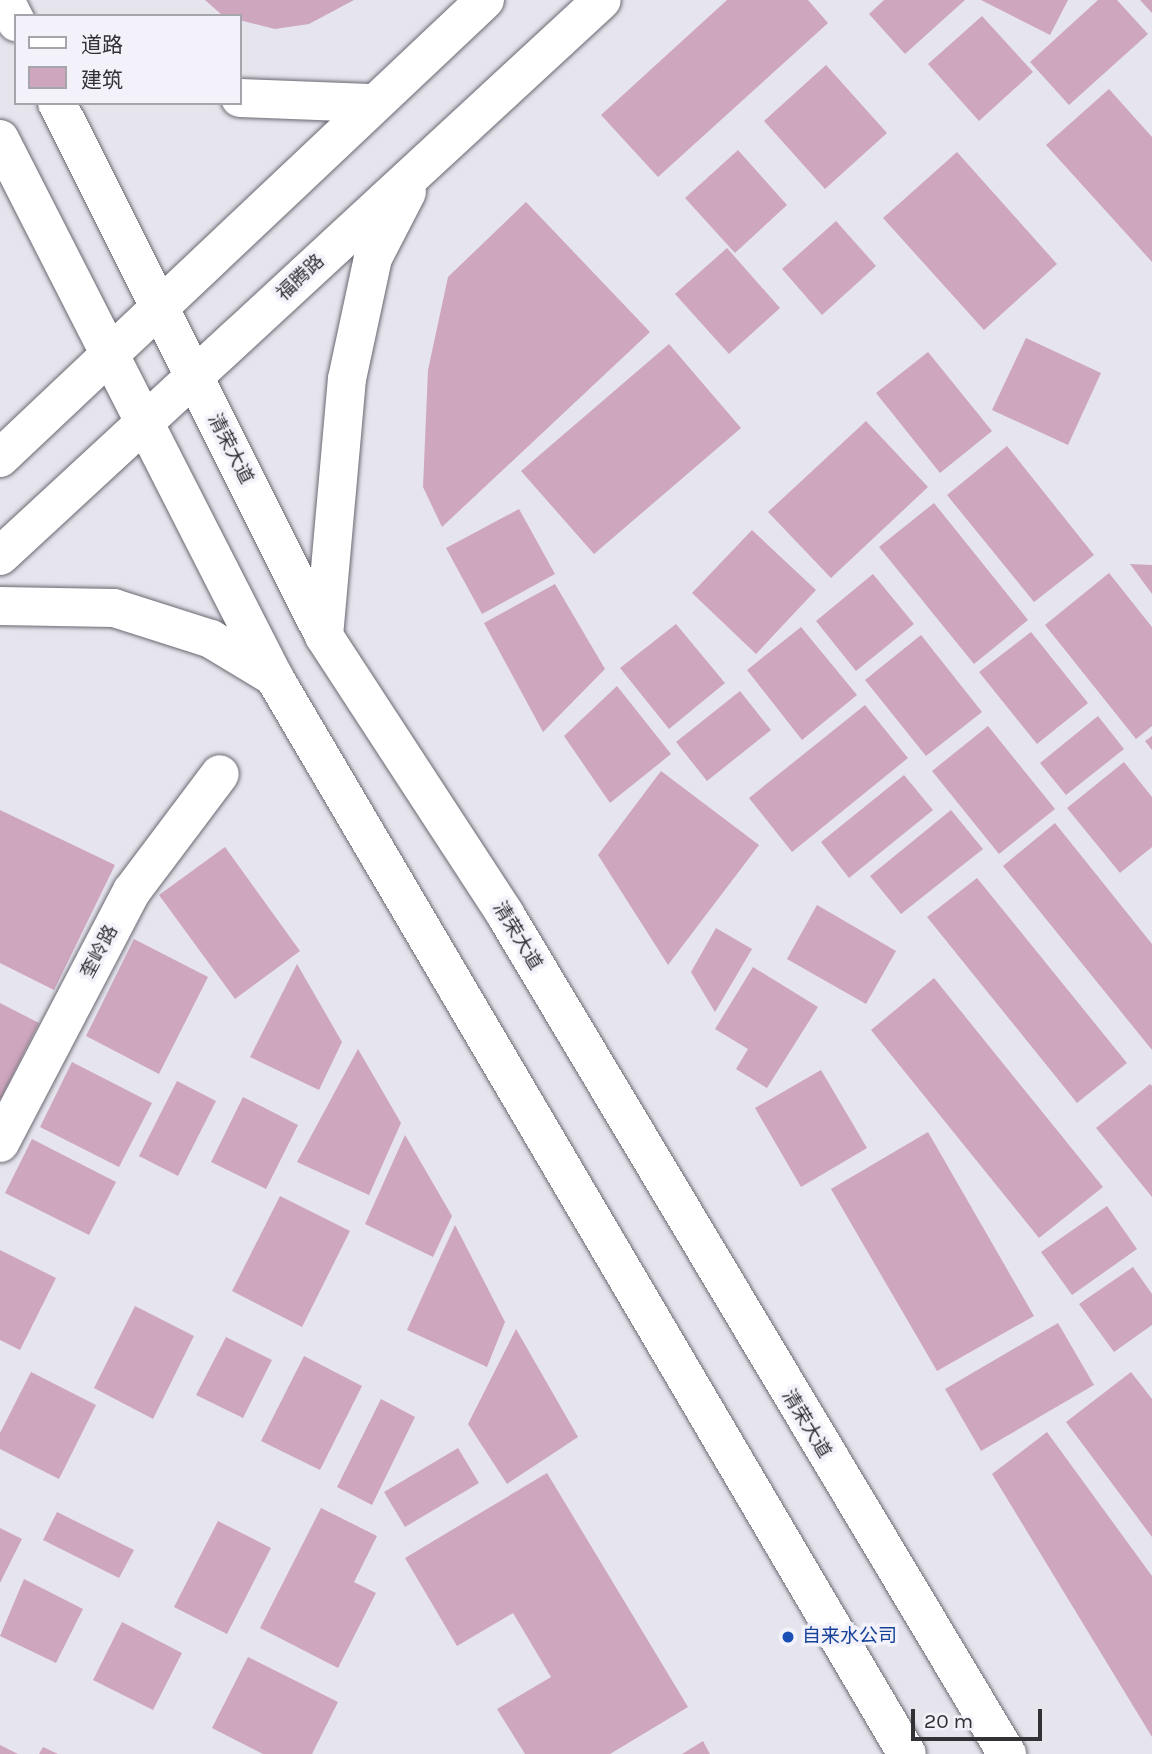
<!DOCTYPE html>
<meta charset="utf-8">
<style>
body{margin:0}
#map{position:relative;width:1152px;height:1754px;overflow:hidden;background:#e6e5ee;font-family:Karla,"Noto Sans SC",sans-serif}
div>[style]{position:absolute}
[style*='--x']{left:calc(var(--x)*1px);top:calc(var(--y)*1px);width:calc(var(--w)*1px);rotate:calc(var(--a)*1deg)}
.building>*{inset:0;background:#cea6bd}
.roads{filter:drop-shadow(0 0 2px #6a6871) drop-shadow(0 0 2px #6a6871)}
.minor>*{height:38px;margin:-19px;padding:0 19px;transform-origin:19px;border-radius:19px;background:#fff}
.primary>*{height:38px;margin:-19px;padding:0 19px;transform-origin:19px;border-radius:19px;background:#fff}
.dots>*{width:19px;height:19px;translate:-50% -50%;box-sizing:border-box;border:4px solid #f3f2fb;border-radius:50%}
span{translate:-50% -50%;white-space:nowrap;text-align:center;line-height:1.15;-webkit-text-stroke:7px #f3f2fb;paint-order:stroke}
.street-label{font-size:19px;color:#323135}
.transit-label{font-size:19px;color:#164399}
.left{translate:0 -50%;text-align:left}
.legend{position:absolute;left:14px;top:14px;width:228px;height:91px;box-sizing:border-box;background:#f3f2fb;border:2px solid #a6a5ac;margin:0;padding:9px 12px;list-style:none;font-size:21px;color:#323135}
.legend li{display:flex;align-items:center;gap:14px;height:35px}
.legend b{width:35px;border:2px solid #a6a5ac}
.scale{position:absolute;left:911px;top:1709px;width:131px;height:32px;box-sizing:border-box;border:4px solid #323135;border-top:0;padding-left:9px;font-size:21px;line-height:24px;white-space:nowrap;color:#323135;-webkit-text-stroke:5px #f3f2fb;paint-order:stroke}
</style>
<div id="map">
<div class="building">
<div style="clip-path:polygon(205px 0,354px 0,309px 24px,275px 29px,223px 16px)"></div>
<div style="clip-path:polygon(727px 0,808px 0,828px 23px,658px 177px,601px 115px)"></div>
<div style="clip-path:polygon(884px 0,965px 0,905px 54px,869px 14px)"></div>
<div style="clip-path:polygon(981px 0,1068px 0,1050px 35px)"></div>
<div style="clip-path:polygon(1098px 0,1117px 0,1148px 34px,1069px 105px,1030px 62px)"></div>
<div style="clip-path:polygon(1140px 0,1152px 0,1152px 13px)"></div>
<div style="clip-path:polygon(982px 16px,1033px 72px,979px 121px,928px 64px)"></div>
<div style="clip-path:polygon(826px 65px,887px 133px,825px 189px,764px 121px)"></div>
<div style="clip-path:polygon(1109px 89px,1152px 137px,1152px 262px,1046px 145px)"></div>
<div style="clip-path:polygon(738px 150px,787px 205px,735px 253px,685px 198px)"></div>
<div style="clip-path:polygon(957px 152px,1057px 264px,984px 330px,883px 218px)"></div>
<div style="clip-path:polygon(526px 202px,650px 332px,442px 527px,423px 487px,428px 370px,448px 277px)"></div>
<div style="clip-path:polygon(836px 221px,876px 266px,822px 315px,782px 269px)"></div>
<div style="clip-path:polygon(727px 248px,780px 308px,729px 354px,675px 294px)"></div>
<div style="clip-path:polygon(1026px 338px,1101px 373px,1068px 445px,992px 410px)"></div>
<div style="clip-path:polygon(669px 344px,741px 428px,594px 554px,521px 471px)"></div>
<div style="clip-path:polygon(928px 352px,992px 431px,940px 473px,876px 393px)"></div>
<div style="clip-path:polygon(866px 421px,928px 487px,831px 578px,768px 512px)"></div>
<div style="clip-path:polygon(1007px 446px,1094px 555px,1034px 602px,947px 495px)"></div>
<div style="clip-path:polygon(934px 503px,1028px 620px,974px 664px,879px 547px)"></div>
<div style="clip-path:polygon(519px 509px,555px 574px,482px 614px,446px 548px)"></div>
<div style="clip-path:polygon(752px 530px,816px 590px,756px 654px,692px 593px)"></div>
<div style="clip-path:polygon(1130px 564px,1152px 565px,1152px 594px)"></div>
<div style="clip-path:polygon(1109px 573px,1152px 627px,1152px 726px,1136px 739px,1045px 625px)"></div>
<div style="clip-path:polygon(873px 574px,914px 624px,856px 671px,816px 621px)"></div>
<div style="clip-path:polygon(555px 584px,605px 669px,543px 732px,484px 623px)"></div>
<div style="clip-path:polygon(676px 624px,725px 683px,669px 729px,620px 668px)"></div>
<div style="clip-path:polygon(801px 627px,857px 695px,802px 740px,747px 670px)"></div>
<div style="clip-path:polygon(1031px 632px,1088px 703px,1037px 744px,979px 672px)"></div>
<div style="clip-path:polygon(921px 635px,982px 712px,926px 756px,865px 680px)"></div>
<div style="clip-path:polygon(617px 686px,671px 754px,610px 803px,564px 736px)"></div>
<div style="clip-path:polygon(740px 691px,771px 730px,707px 781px,676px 742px)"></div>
<div style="clip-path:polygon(865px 705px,908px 758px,792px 852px,749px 798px)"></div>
<div style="clip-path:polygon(1098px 716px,1124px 749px,1066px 795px,1040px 763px)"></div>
<div style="clip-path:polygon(988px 726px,1055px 809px,999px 854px,932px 771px)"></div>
<div style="clip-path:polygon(1152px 736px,1152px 750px,1145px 741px)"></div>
<div style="clip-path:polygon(1124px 762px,1152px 797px,1152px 847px,1120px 873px,1067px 808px)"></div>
<div style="clip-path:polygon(661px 771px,759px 845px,668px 965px,598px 855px)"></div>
<div style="clip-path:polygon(904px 775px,933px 810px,849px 878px,821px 842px)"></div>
<div style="clip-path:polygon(0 810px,115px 865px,54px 990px,0 963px)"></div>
<div style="clip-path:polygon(951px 810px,983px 849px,901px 914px,870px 876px)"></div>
<div style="clip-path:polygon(1055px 823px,1152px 944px,1152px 1050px,1003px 866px)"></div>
<div style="clip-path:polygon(225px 847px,300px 951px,235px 999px,159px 895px)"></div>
<div style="clip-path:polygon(977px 878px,1127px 1063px,1077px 1103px,927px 917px)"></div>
<div style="clip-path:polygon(817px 905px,896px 951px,866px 1004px,787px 959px)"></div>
<div style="clip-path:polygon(716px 928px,752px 949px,715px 1012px,691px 972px)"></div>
<div style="clip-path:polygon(134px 939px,208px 977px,159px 1074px,86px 1036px)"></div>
<div style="clip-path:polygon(297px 964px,342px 1042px,319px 1090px,250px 1057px)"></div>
<div style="clip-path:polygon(753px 967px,818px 1007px,767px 1088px,736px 1069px,748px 1049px,715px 1029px)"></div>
<div style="clip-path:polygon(934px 978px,1103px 1187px,1039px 1238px,871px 1030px)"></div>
<div style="clip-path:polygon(0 1003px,39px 1023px,0 1100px)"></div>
<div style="clip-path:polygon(358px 1049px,401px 1123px,369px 1195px,297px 1162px)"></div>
<div style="clip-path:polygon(72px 1062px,152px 1103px,119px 1167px,40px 1127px)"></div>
<div style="clip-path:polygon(821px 1070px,867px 1148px,801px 1187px,755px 1108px)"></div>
<div style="clip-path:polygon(177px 1081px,216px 1101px,178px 1176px,139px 1156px)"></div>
<div style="clip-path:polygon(1150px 1084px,1152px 1086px,1152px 1197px,1096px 1128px)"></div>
<div style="clip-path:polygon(243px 1097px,298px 1125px,266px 1189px,211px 1162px)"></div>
<div style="clip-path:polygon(928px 1132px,1034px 1316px,937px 1371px,831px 1189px)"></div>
<div style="clip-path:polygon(405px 1135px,452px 1216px,433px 1257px,365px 1224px)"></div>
<div style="clip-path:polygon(32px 1139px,116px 1182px,89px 1235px,5px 1193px)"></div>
<div style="clip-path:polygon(280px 1196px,350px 1231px,302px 1327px,232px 1291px)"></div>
<div style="clip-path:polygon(1107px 1206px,1137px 1249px,1072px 1295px,1041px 1252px)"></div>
<div style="clip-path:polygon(455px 1225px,505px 1322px,487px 1367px,407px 1330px)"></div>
<div style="clip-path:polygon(0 1250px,56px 1278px,20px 1350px,0 1340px)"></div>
<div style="clip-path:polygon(1133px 1267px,1152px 1294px,1152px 1325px,1114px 1352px,1079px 1304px)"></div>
<div style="clip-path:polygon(135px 1306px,194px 1336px,153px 1419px,94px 1388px)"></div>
<div style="clip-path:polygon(1058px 1323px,1094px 1385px,981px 1451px,945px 1389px)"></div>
<div style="clip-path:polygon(516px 1329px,578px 1437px,507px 1484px,468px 1424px)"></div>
<div style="clip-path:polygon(226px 1337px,272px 1360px,243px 1418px,196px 1395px)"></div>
<div style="clip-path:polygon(304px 1356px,362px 1386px,320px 1470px,261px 1441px)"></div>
<div style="clip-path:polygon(31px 1372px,96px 1405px,59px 1479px,0 1449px,0 1433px)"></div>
<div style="clip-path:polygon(1131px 1372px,1152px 1399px,1152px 1537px,1066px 1422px)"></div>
<div style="clip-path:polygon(381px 1399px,415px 1417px,372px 1505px,337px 1487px)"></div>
<div style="clip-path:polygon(1047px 1432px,1152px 1576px,1152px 1737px,992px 1474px)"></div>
<div style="clip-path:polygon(458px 1448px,479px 1483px,405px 1527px,384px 1492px)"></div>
<div style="clip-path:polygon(547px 1473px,688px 1707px,610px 1754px,525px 1754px,497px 1709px,551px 1677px,513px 1613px,457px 1646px,405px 1558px)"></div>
<div style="clip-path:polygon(321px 1508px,377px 1536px,354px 1582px,376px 1593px,338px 1668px,260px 1628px)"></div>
<div style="clip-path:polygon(57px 1512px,134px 1550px,119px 1578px,43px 1540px)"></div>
<div style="clip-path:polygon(218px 1521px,271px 1548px,227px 1634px,174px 1607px)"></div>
<div style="clip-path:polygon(0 1528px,22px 1539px,0 1583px)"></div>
<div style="clip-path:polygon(24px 1579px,83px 1609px,56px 1663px,0 1636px)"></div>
<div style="clip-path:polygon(122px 1622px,182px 1653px,153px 1710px,93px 1680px)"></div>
<div style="clip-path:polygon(248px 1657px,338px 1702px,312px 1754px,263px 1754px,212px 1728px)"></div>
<div style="clip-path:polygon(703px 1741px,710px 1754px,682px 1754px)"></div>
<div style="clip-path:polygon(0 1745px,18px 1754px,0 1754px)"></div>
<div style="clip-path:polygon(43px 1747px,58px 1754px,39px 1754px)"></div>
</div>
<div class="roads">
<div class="minor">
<div style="--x:0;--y:1143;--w:284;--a:-62.4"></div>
<div style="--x:132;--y:891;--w:146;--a:-53.1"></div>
</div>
<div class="primary">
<div style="--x:5;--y:0;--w:25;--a:63"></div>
<div style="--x:240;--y:98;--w:130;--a:2.2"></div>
<div style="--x:57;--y:103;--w:596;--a:63.39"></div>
<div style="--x:324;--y:636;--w:332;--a:56.9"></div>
<div style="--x:505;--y:914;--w:979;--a:59.14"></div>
<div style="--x:0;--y:139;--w:604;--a:63.01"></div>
<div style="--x:274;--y:677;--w:1249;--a:59.56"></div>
<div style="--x:0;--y:458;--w:667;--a:-43.36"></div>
<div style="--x:0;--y:556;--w:819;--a:-42.73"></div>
<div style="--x:0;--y:606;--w:114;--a:1"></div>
<div style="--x:114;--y:608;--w:102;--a:17.7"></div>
<div style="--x:211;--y:639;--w:74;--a:31.1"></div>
<div style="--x:324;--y:636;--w:258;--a:-84.9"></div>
<div style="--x:347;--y:379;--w:124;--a:-77.9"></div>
<div style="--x:373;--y:258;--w:74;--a:-62.7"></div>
</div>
</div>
<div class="dots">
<div style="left:788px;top:1637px;background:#1a4fb4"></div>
</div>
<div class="street-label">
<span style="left:301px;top:278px;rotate:-43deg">福腾路</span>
<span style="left:230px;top:449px;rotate:63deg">清荣大道</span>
<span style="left:517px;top:936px;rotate:59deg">清荣大道</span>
<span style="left:100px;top:952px;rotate:-62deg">奎岭路</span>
<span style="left:806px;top:1424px;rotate:59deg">清荣大道</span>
</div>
<div class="transit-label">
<span class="left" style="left:802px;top:1637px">自来水公司</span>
</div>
<ul class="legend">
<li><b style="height:9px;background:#fff"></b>道路</li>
<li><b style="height:19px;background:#cea6bd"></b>建筑</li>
</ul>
<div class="scale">20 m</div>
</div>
